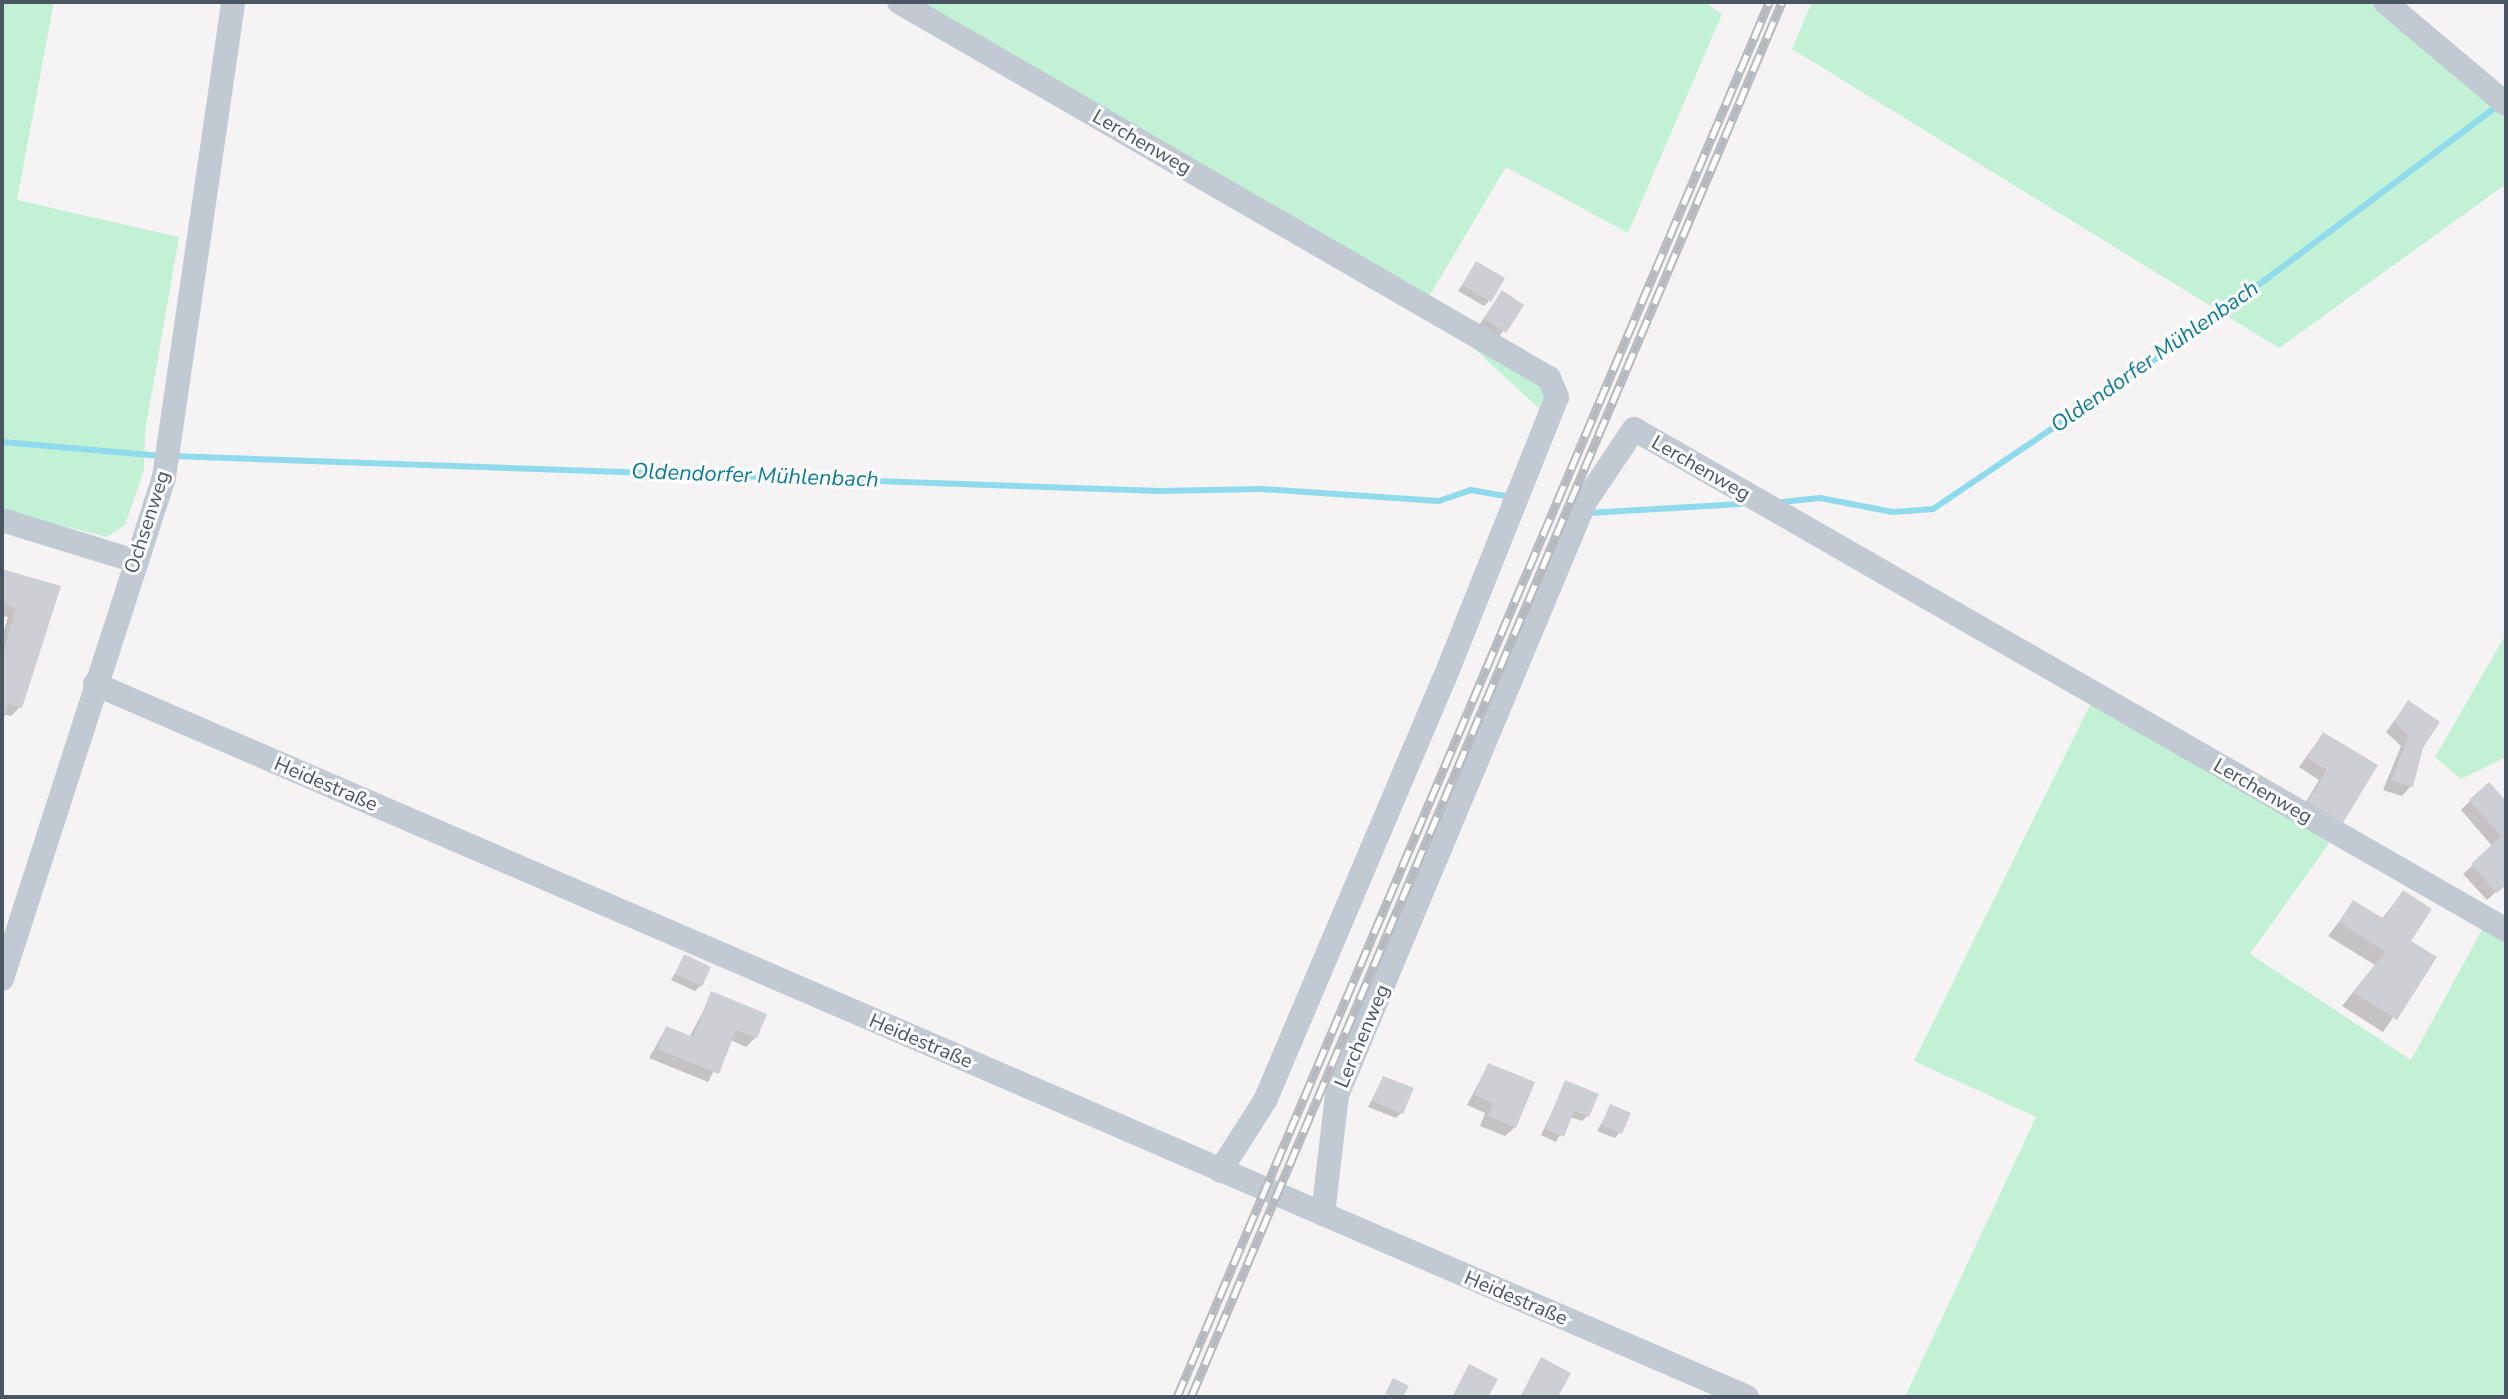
<!DOCTYPE html>
<meta charset="utf-8">
<style>
body{margin:0}
#map{position:relative;width:2508px;height:1399px;overflow:hidden;background:#f5f3f3;font-family:"Nunito Sans",sans-serif}
div>[style]{position:absolute}
[style*='--x']{left:calc(var(--x)*1px);top:calc(var(--y)*1px);width:calc(var(--w)*1px);rotate:calc(var(--a)*1deg)}
.green>*{inset:0;background:#c3f1d5}
.shadow>*{inset:0;background:#0003}
.stream>*{height:6px;margin:-3px;padding:0 3px;transform-origin:3px;border-radius:3px;background:#90daee}
.building>*{inset:0;background:#cdcfd5}
.street>*{height:24px;margin:-12px;padding:0 12px;transform-origin:12px;border-radius:12px;background:#c1cad2}
.rail>*{height:9px;margin-top:-4.5px;transform-origin:0;background:repeating-linear-gradient(90deg,#fff 0 18px,#b5b8bd 0 36px);box-sizing:border-box;border-block:2px solid #b5b8bd}
span{translate:-50% -50%;white-space:nowrap;text-align:center;line-height:1.15;-webkit-text-stroke:6px #fff;paint-order:stroke}
.street-label{font-size:20px;color:#4a5661}
.water-label{font-size:22px;color:#0c7c9b;font-style:italic}
.frame{position:absolute;inset:0;border:4px solid #4a5661;pointer-events:none}
</style>
<div id="map">
<div class="green">
<div style="clip-path:polygon(2px 2px,54px 2px,17px 200px,179px 237px,145px 432px,144px 470px,125px 525px,107px 537px,2px 510px)"></div>
<div style="clip-path:polygon(916px 2px,1705px 2px,1722px 14px,1628px 233px,1506px 167px,1427px 300px)"></div>
<div style="clip-path:polygon(1812px 2px,2385px 2px,2506px 104px,2506px 184px,2279px 348px,1792px 49px)"></div>
<div style="clip-path:polygon(1466px 341px,1541px 384px,1548px 398px,1544px 413px)"></div>
<div style="clip-path:polygon(2506px 634px,2506px 757px,2461px 779px,2435px 757px)"></div>
<div style="clip-path:polygon(2093px 699px,2330px 842px,2250px 954px,2411px 1060px,2483px 928px,2506px 942px,2506px 1397px,1905px 1397px,2036px 1117px,1914px 1061px)"></div>
</div>
<div class="shadow">
<div style="clip-path:polygon(1477px 263px,1489px 301px,1484px 306px,1458px 291px)"></div>
<div style="clip-path:polygon(1502px 292px,1521px 305px,1498px 338px,1479px 325px)"></div>
<div style="clip-path:polygon(2px 571px,58px 587px,20px 707px,11px 716px,2px 714px,2px 637px,8px 617px,2px 616px)"></div>
<div style="clip-path:polygon(2408px 702px,2421px 747px,2411px 786px,2402px 796px,2383px 790px,2401px 746px,2386px 732px)"></div>
<div style="clip-path:polygon(2323px 734px,2341px 822px,2300px 812px,2319px 780px,2299px 767px)"></div>
<div style="clip-path:polygon(2470px 801px,2506px 804px,2506px 883px,2487px 900px,2463px 874px,2493px 847px,2461px 810px)"></div>
<div style="clip-path:polygon(2403px 892px,2409px 942px,2434px 958px,2383px 1032px,2342px 1006px,2375px 965px,2328px 936px,2354px 902px,2381px 920px)"></div>
<div style="clip-path:polygon(685px 956px,701px 985px,695px 991px,671px 980px)"></div>
<div style="clip-path:polygon(712px 994px,756px 1037px,746px 1047px,730px 1040px,708px 1082px,649px 1058px,666px 1028px,689px 1038px)"></div>
<div style="clip-path:polygon(1488px 1065px,1515px 1127px,1505px 1136px,1480px 1126px,1485px 1113px,1467px 1105px)"></div>
<div style="clip-path:polygon(1383px 1078px,1401px 1113px,1396px 1118px,1368px 1107px)"></div>
<div style="clip-path:polygon(1566px 1082px,1587px 1116px,1582px 1121px,1570px 1117px,1556px 1142px,1541px 1135px)"></div>
<div style="clip-path:polygon(1611px 1107px,1620px 1132px,1615px 1138px,1597px 1131px)"></div>
</div>
<div class="stream">
<div style="--x:2;--y:442;--w:160;--a:5"></div>
<div style="--x:172;--y:456;--w:989;--a:2.03"></div>
<div style="--x:1160;--y:491;--w:102;--a:-1.1"></div>
<div style="--x:1262;--y:489;--w:177;--a:3.9"></div>
<div style="--x:1439;--y:501;--w:34;--a:-19"></div>
<div style="--x:1471;--y:490;--w:36;--a:10"></div>
<div style="--x:1782;--y:502;--w:38;--a:-6"></div>
<div style="--x:1820;--y:498;--w:74;--a:10.9"></div>
<div style="--x:1893;--y:512;--w:40;--a:-4.3"></div>
<div style="--x:1933;--y:509;--w:320;--a:-34"></div>
<div style="--x:2198;--y:330;--w:371;--a:-36.8"></div>
<div style="--x:1589;--y:513;--w:152;--a:-3.4"></div>
</div>
<div class="building">
<div style="clip-path:polygon(1476px 261px,1505px 278px,1491px 302px,1462px 285px)"></div>
<div style="clip-path:polygon(1502px 290px,1524px 305px,1506px 333px,1484px 318px)"></div>
<div style="clip-path:polygon(2px 569px,61px 586px,22px 708px,8px 704px,3px 722px,2px 656px,16px 608px,2px 604px)"></div>
<div style="clip-path:polygon(2408px 700px,2440px 722px,2423px 748px,2413px 787px,2391px 781px,2409px 736px,2394px 722px)"></div>
<div style="clip-path:polygon(2323px 732px,2378px 765px,2343px 823px,2308px 802px,2327px 770px,2307px 758px)"></div>
<div style="clip-path:polygon(2489px 782px,2506px 801px,2506px 885px,2497px 893px,2471px 864px,2501px 836px,2469px 800px)"></div>
<div style="clip-path:polygon(2403px 890px,2432px 909px,2411px 941px,2437px 957px,2397px 1020px,2353px 992px,2385px 952px,2339px 922px,2353px 900px,2384px 919px)"></div>
<div style="clip-path:polygon(684px 954px,711px 967px,702px 987px,675px 974px)"></div>
<div style="clip-path:polygon(711px 991px,767px 1014px,757px 1038px,736px 1030px,719px 1074px,657px 1049px,666px 1026px,693px 1037px)"></div>
<div style="clip-path:polygon(1488px 1063px,1535px 1082px,1516px 1128px,1488px 1116px,1493px 1103px,1474px 1095px)"></div>
<div style="clip-path:polygon(1383px 1076px,1414px 1088px,1403px 1114px,1372px 1101px)"></div>
<div style="clip-path:polygon(1565px 1080px,1599px 1094px,1589px 1117px,1574px 1111px,1564px 1137px,1545px 1129px)"></div>
<div style="clip-path:polygon(1610px 1104px,1631px 1113px,1622px 1134px,1601px 1125px)"></div>
<div style="clip-path:polygon(1541px 1357px,1571px 1373px,1558px 1397px,1520px 1397px)"></div>
<div style="clip-path:polygon(1469px 1364px,1498px 1379px,1488px 1397px,1452px 1397px)"></div>
<div style="clip-path:polygon(1393px 1378px,1409px 1386px,1403px 1397px,1385px 1394px)"></div>
</div>
<div class="street">
<div style="--x:899;--y:2;--w:751;--a:30.05"></div>
<div style="--x:1549;--y:378;--w:21;--a:67"></div>
<div style="--x:1557;--y:397;--w:304;--a:111.8"></div>
<div style="--x:1444;--y:679;--w:456;--a:113"></div>
<div style="--x:1266;--y:1099;--w:85;--a:122.6"></div>
<div style="--x:2385;--y:2;--w:158;--a:40.1"></div>
<div style="--x:2;--y:520;--w:139;--a:17.1"></div>
<div style="--x:95;--y:684;--w:1799;--a:23.34"></div>
<div style="--x:2;--y:979;--w:527;--a:-72.11"></div>
<div style="--x:164;--y:477;--w:480;--a:-81.7"></div>
<div style="--x:1323;--y:1214;--w:120;--a:-83.3"></div>
<div style="--x:1337;--y:1095;--w:643;--a:-67.3"></div>
<div style="--x:1585;--y:502;--w:88;--a:-56.1"></div>
<div style="--x:1634;--y:429;--w:1006;--a:29.88"></div>
</div>
<div class="rail">
<div style="--x:1177;--y:1397;--w:1515;--a:-67"></div>
<div style="--x:1191;--y:1397;--w:1515;--a:-67.04"></div>
</div>
<div class="street-label">
<span style="left:1142px;top:142px;rotate:30deg">Lerchenweg</span>
<span style="left:1701px;top:468px;rotate:30deg">Lerchenweg</span>
<span style="left:147px;top:522px;rotate:-72deg">Ochsenweg</span>
<span style="left:326px;top:784px;rotate:23deg">Heidestraße</span>
<span style="left:2263px;top:791px;rotate:30deg">Lerchenweg</span>
<span style="left:1362px;top:1036px;rotate:-67deg">Lerchenweg</span>
<span style="left:921px;top:1041px;rotate:23deg">Heidestraße</span>
<span style="left:1516px;top:1298px;rotate:23deg">Heidestraße</span>
</div>
<div class="water-label">
<span style="left:2155px;top:357px;rotate:-35deg">Oldendorfer Mühlenbach</span>
<span style="left:755px;top:476px;rotate:2deg">Oldendorfer Mühlenbach</span>
</div>
<div class="frame"></div>
</div>
